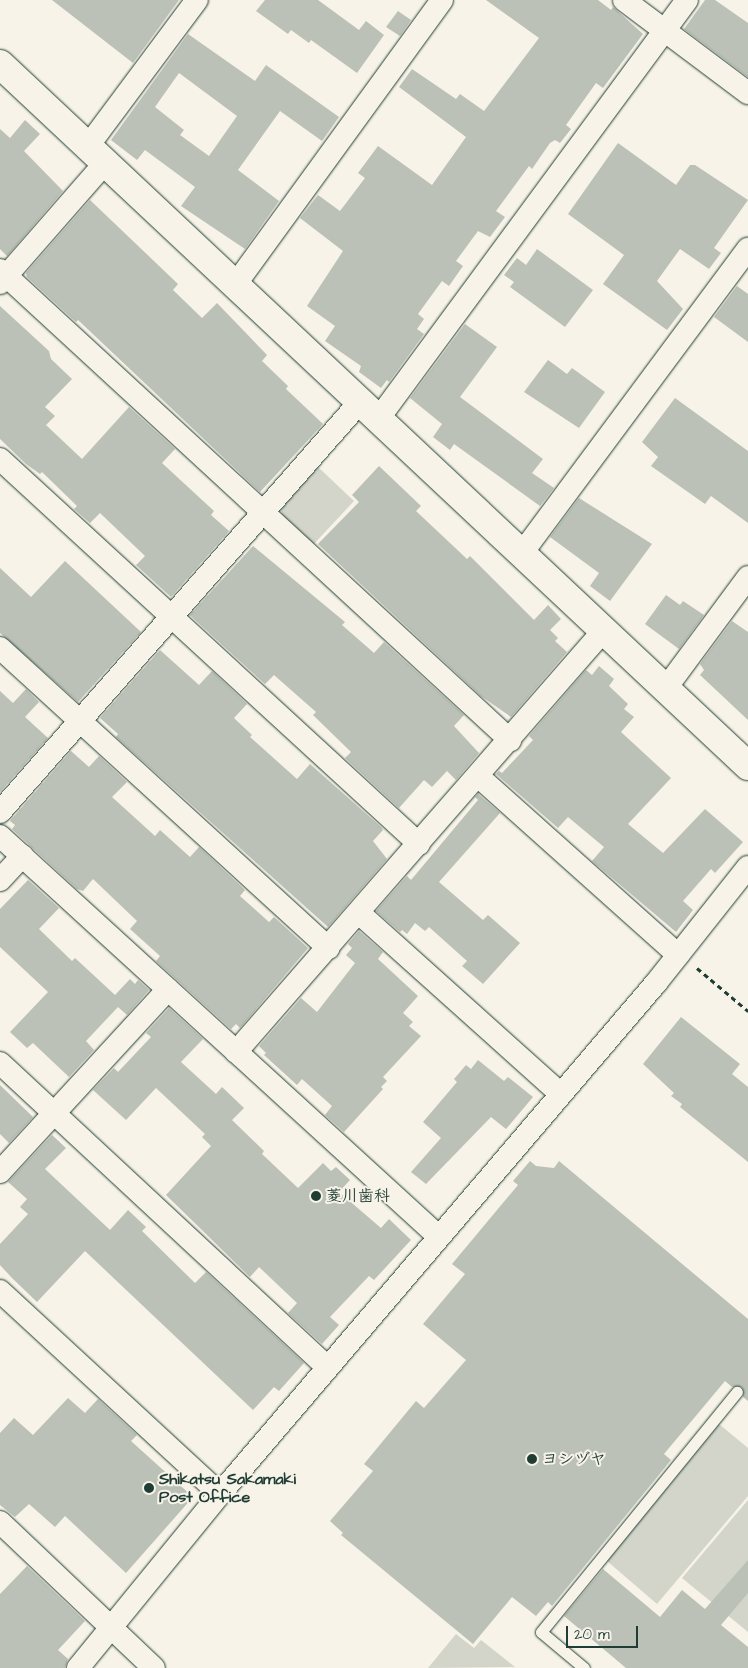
<!DOCTYPE html>
<meta charset="utf-8">
<style>
body{margin:0}
#map{position:relative;width:748px;height:1668px;overflow:hidden;background:#f7f3e8;font-family:"Architects Daughter","Klee One",sans-serif}
div>[style]{position:absolute}
[style*='--x']{left:calc(var(--x)*1px);top:calc(var(--y)*1px);width:calc(var(--w)*1px);rotate:calc(var(--a)*1deg)}
.green>*{inset:0;background:#d3d5ca}
.building>*{inset:0;background:#bbc1b6}
.path>*{height:3px;margin-top:-1.5px;transform-origin:0;background:repeating-linear-gradient(90deg,#1f3d34 0 5px,transparent 0 9px)}
.roads{filter:drop-shadow(0 0 1px #1f3d34) drop-shadow(0 0 1px #1f3d34)}
.service>*{height:11px;margin:-5.5px;padding:0 5.5px;transform-origin:5.5px;border-radius:5.5px;background:#f7f3e8}
.minor>*{height:22px;margin:-11px;padding:0 11px;transform-origin:11px;border-radius:11px;background:#f7f3e8}
.tertiary>*{height:28px;margin:-14px;padding:0 14px;transform-origin:14px;border-radius:14px;background:#f7f3e8}
.dots>*{width:14px;height:14px;translate:-50% -50%;box-sizing:border-box;border:2px solid #f7f3e8;border-radius:50%}
span{translate:-50% -50%;white-space:nowrap;text-align:center;line-height:1.15;-webkit-text-stroke:4px #f7f3e8;paint-order:stroke}
.poi-label{font-size:16px;color:#1f3d34;font-weight:700}
.left{translate:0 -50%;text-align:left}
.scale{position:absolute;left:566px;top:1626px;width:72px;height:22px;box-sizing:border-box;border:2px solid #1f3d34;border-top:0;padding-left:6px;font-size:15px;line-height:18px;white-space:nowrap;color:#1f3d34;-webkit-text-stroke:4px #f7f3e8;paint-order:stroke}
</style>
<div id="map">
<div class="green">
<div style="clip-path:polygon(318px 467px,354px 501px,312px 546px,283px 519px,281px 509px)"></div>
<div style="clip-path:polygon(719px 1424px,748px 1448px,748px 1496px,657px 1604px,607px 1561px)"></div>
<div style="clip-path:polygon(748px 1500px,748px 1632px,682px 1578px)"></div>
<div style="clip-path:polygon(456px 1634px,474px 1648px,481px 1640px,515px 1667px,428px 1668px)"></div>
</div>
<div class="building">
<div style="clip-path:polygon(52px 0,179px 0,133px 63px)"></div>
<div style="clip-path:polygon(265px 0,318px 0,359px 30px,366px 21px,384px 35px,357px 73px,311px 40px,309px 43px,291px 30px,288px 34px,256px 11px)"></div>
<div style="clip-path:polygon(486px 0,598px 0,611px 10px,613px 7px,643px 34px,603px 88px,596px 83px,566px 125px,571px 129px,560px 143px,555px 140px,550px 143px,532px 169px,529px 166px,496px 211px,505px 217px,490px 237px,478px 231px,456px 261px,463px 266px,449px 286px,442px 281px,418px 314px,424px 319px,417px 329px,424px 334px,389px 382px,387px 380px,381px 388px,359px 372px,361px 366px,325px 341px,335px 326px,307px 306px,343px 251px,300px 218px,318px 195px,340px 211px,365px 178px,358px 173px,378px 146px,432px 185px,466px 137px,399px 87px,412px 69px,456px 99px,460px 94px,484px 111px,539px 38px)"></div>
<div style="clip-path:polygon(705px 0,715px 0,748px 23px,748px 77px,684px 29px)"></div>
<div style="clip-path:polygon(398px 11px,411px 20px,400px 36px,386px 27px)"></div>
<div style="clip-path:polygon(evenodd,188px 34px,255px 81px,266px 65px,339px 117px,322px 141px,280px 111px,238px 170px,279px 201px,245px 249px,181px 206px,195px 187px,145px 150px,137px 160px,111px 140px,188px 34px,179px 73px,237px 116px,209px 156px,180px 135px,184px 130px,155px 107px,179px 73px)"></div>
<div style="clip-path:polygon(25px 120px,40px 134px,24px 151px,63px 191px,7px 256px,0 249px,0 129px,10px 138px)"></div>
<div style="clip-path:polygon(618px 143px,676px 185px,690px 165px,695px 165px,748px 200px,714px 248px,721px 253px,709px 269px,680px 249px,657px 281px,683px 309px,667px 330px,603px 284px,624px 255px,568px 214px)"></div>
<div style="clip-path:polygon(90px 200px,178px 284px,173px 290px,202px 318px,217px 303px,267px 355px,262px 361px,288px 386px,286px 389px,323px 424px,260px 492px,78px 320px,76px 322px,27px 277px,26px 273px)"></div>
<div style="clip-path:polygon(537px 249px,593px 290px,565px 327px,510px 287px,514px 282px,504px 275px,517px 258px,526px 265px)"></div>
<div style="clip-path:polygon(737px 286px,748px 294px,748px 342px,714px 317px)"></div>
<div style="clip-path:polygon(0 306px,49px 351px,51px 359px,72px 379px,45px 407px,55px 416px,46px 425px,82px 459px,129px 407px,175px 449px,162px 463px,214px 511px,211px 515px,229px 531px,171px 597px,136px 565px,145px 556px,100px 513px,90px 523px,74px 509px,77px 506px,42px 472px,40px 474px,26px 464px,0 439px)"></div>
<div style="clip-path:polygon(465px 324px,497px 347px,460px 397px,543px 459px,532px 473px,554px 488px,540px 506px,454px 444px,450px 450px,433px 437px,442px 424px,410px 398px)"></div>
<div style="clip-path:polygon(548px 360px,567px 374px,572px 368px,605px 392px,579px 428px,524px 392px)"></div>
<div style="clip-path:polygon(675px 398px,748px 451px,748px 523px,711px 496px,705px 504px,651px 466px,658px 457px,642px 442px)"></div>
<div style="clip-path:polygon(379px 466px,421px 506px,416px 511px,467px 559px,470px 556px,534px 620px,548px 605px,561px 619px,550px 630px,558px 638px,555px 641px,567px 652px,511px 717px,481px 696px,318px 544px,359px 502px,352px 495px)"></div>
<div style="clip-path:polygon(579px 498px,652px 544px,610px 601px,590px 586px,599px 573px,550px 537px)"></div>
<div style="clip-path:polygon(253px 546px,345px 622px,342px 625px,374px 653px,384px 642px,464px 715px,454px 726px,479px 753px,456px 780px,447px 771px,432px 787px,424px 780px,399px 808px,345px 758px,351px 752px,313px 715px,316px 712px,274px 675px,265px 684px,194px 619px,190px 615px)"></div>
<div style="clip-path:polygon(65px 561px,141px 632px,78px 702px,0 633px,0 568px,31px 597px)"></div>
<div style="clip-path:polygon(666px 595px,680px 605px,683px 601px,704px 615px,679px 649px,645px 624px)"></div>
<div style="clip-path:polygon(732px 621px,748px 632px,748px 720px,700px 675px,704px 670px,700px 664px)"></div>
<div style="clip-path:polygon(160px 650px,199px 685px,212px 671px,247px 704px,234px 718px,252px 735px,250px 737px,297px 779px,310px 764px,381px 827px,383px 830px,373px 841px,387px 859px,328px 927px,116px 737px,118px 734px,100px 718px)"></div>
<div style="clip-path:polygon(599px 666px,614px 679px,609px 686px,628px 704px,624px 709px,634px 717px,621px 732px,671px 778px,628px 824px,663px 853px,705px 809px,743px 842px,715px 873px,711px 869px,683px 901px,693px 910px,676px 932px,592px 861px,604px 847px,568px 817px,558px 828px,496px 774px,499px 771px,502px 773px,533px 740px,529px 736px,586px 670px,592px 675px)"></div>
<div style="clip-path:polygon(26px 689px,39px 702px,25px 717px,48px 738px,0 792px,0 691px,13px 703px)"></div>
<div style="clip-path:polygon(71px 751px,89px 767px,99px 756px,127px 782px,112px 797px,155px 836px,160px 830px,190px 857px,199px 847px,245px 890px,240px 896px,269px 922px,274px 917px,308px 948px,240px 1028px,236px 1024px,231px 1029px,156px 961px,160px 956px,130px 929px,137px 921px,93px 879px,83px 891px,77px 889px,12px 829px,15px 825px,10px 821px)"></div>
<div style="clip-path:polygon(478px 794px,500px 813px,439px 882px,483px 920px,488px 915px,520px 943px,483px 984px,462px 966px,467px 961px,429px 927px,425px 931px,415px 923px,407px 934px,402px 930px,400px 932px,376px 911px,407px 876px,411px 880px,478px 800px,475px 797px)"></div>
<div style="clip-path:polygon(28px 880px,59px 908px,39px 929px,72px 961px,75px 958px,115px 995px,130px 979px,135px 984px,138px 980px,149px 990px,127px 1015px,118px 1007px,86px 1041px,94px 1050px,69px 1077px,33px 1043px,27px 1048px,10px 1032px,48px 992px,0 947px,0 909px)"></div>
<div style="clip-path:polygon(359px 931px,383px 952px,378px 959px,418px 996px,403px 1013px,413px 1022px,409px 1026px,421px 1036px,383px 1077px,387px 1081px,381px 1087px,383px 1089px,344px 1132px,325px 1115px,332px 1106px,302px 1079px,297px 1085px,264px 1055px,266px 1053px,259px 1046px,301px 998px,317px 1012px,355px 963px,346px 955px,352px 948px,348px 944px)"></div>
<div style="clip-path:polygon(169px 1008px,203px 1039px,181px 1062px,216px 1094px,222px 1087px,244px 1108px,232px 1120px,264px 1151px,262px 1154px,298px 1188px,323px 1163px,331px 1171px,336px 1167px,350px 1180px,339px 1192px,381px 1228px,389px 1219px,411px 1240px,374px 1280px,369px 1276px,330px 1317px,339px 1325px,322px 1344px,288px 1313px,297px 1303px,259px 1267px,250px 1277px,166px 1195px,211px 1146px,202px 1137px,205px 1134px,156px 1088px,126px 1120px,93px 1090px,114px 1068px,118px 1072px,151px 1037px,146px 1033px)"></div>
<div style="clip-path:polygon(681px 1017px,740px 1064px,732px 1074px,748px 1087px,748px 1162px,680px 1107px,682px 1104px,671px 1096px,674px 1093px,643px 1064px)"></div>
<div style="clip-path:polygon(478px 1060px,504px 1081px,508px 1077px,533px 1097px,506px 1129px,491px 1117px,426px 1184px,411px 1172px,441px 1138px,423px 1122px,457px 1082px,454px 1079px,466px 1065px,471px 1069px)"></div>
<div style="clip-path:polygon(0 1085px,33px 1117px,9px 1143px,0 1134px)"></div>
<div style="clip-path:polygon(52px 1135px,66px 1148px,45px 1169px,110px 1230px,128px 1210px,146px 1227px,142px 1231px,195px 1283px,206px 1272px,304px 1363px,279px 1391px,274px 1387px,253px 1410px,85px 1251px,37px 1302px,12px 1278px,0 1265px,0 1244px,28px 1214px,20px 1207px,27px 1199px,8px 1182px)"></div>
<div style="clip-path:polygon(530px 1161px,536px 1166px,554px 1168px,559px 1161px,748px 1319px,748px 1401px,743px 1397px,742px 1387px,732px 1387px,725px 1381px,664px 1454px,671px 1460px,552px 1606px,548px 1602px,536px 1616px,512px 1597px,473px 1644px,341px 1535px,343px 1533px,330px 1521px,373px 1471px,364px 1464px,416px 1401px,424px 1408px,466px 1360px,423px 1324px,465px 1274px,452px 1264px,518px 1185px,513px 1181px)"></div>
<div style="clip-path:polygon(68px 1398px,85px 1413px,98px 1399px,137px 1435px,131px 1441px,193px 1497px,126px 1573px,65px 1516px,55px 1527px,29px 1504px,15px 1517px,0 1505px,0 1433px,14px 1418px,33px 1435px)"></div>
<div style="clip-path:polygon(748px 1560px,748px 1593px,721px 1625px,748px 1647px,748px 1668px,626px 1668px,564px 1616px,603px 1569px,660px 1617px,682px 1590px,705px 1609px)"></div>
<div style="clip-path:polygon(27px 1566px,85px 1621px,58px 1650px,68px 1659px,65px 1668px,0 1668px,0 1594px)"></div>
</div>
<div class="path">
<div style="--x:697;--y:968;--w:67;--a:40.1"></div>
</div>
<div class="roads">
<div class="service">
<div style="--x:584;--y:1668;--w:56;--a:-140.1"></div>
<div style="--x:541;--y:1632;--w:310;--a:-50.8"></div>
</div>
<div class="minor">
<div style="--x:624;--y:0;--w:155;--a:36.9"></div>
<div style="--x:88;--y:146;--w:182;--a:-53.3"></div>
<div style="--x:0;--y:270;--w:694;--a:42.66"></div>
<div style="--x:0;--y:283;--w:159;--a:-48.8"></div>
<div style="--x:235;--y:285;--w:352;--a:-54"></div>
<div style="--x:379;--y:418;--w:519;--a:-53.62"></div>
<div style="--x:0;--y:459;--w:569;--a:42.58"></div>
<div style="--x:522;--y:553;--w:379;--a:-53.4"></div>
<div style="--x:0;--y:648;--w:445;--a:42.4"></div>
<div style="--x:666;--y:688;--w:138;--a:-53.5"></div>
<div style="--x:479;--y:777;--w:267;--a:41.8"></div>
<div style="--x:0;--y:812;--w:546;--a:-48.72"></div>
<div style="--x:0;--y:836;--w:593;--a:42.4"></div>
<div style="--x:0;--y:880;--w:33;--a:-47"></div>
<div style="--x:359;--y:913;--w:271;--a:41.9"></div>
<div style="--x:236;--y:1052;--w:560;--a:-48.91"></div>
<div style="--x:0;--y:1063;--w:446;--a:42.9"></div>
<div style="--x:0;--y:1172;--w:248;--a:-47.4"></div>
<div style="--x:0;--y:1291;--w:299;--a:42.7"></div>
<div style="--x:0;--y:1522;--w:212;--a:43.5"></div>
<div style="--x:78;--y:1668;--w:225;--a:-50.8"></div>
<div style="--x:220;--y:1494;--w:672;--a:-49.53"></div>
<div style="--x:656;--y:983;--w:148;--a:-51.6"></div>
</div>
<div class="tertiary">
<div style="--x:0;--y:64;--w:1026;--a:43.18"></div>
</div>
</div>
<div class="dots">
<div style="left:316px;top:1196px;background:#1f3d34"></div>
<div style="left:532px;top:1459px;background:#1f3d34"></div>
<div style="left:149px;top:1488px;background:#1f3d34"></div>
</div>
<div class="poi-label">
<span class="left" style="left:326px;top:1196px">菱川歯科</span>
<span class="left" style="left:542px;top:1459px">ヨシヅヤ</span>
<span class="left" style="left:159px;top:1488px">Shikatsu Sakamaki<br>Post Office</span>
</div>
<div class="scale">20 m</div>
</div>
